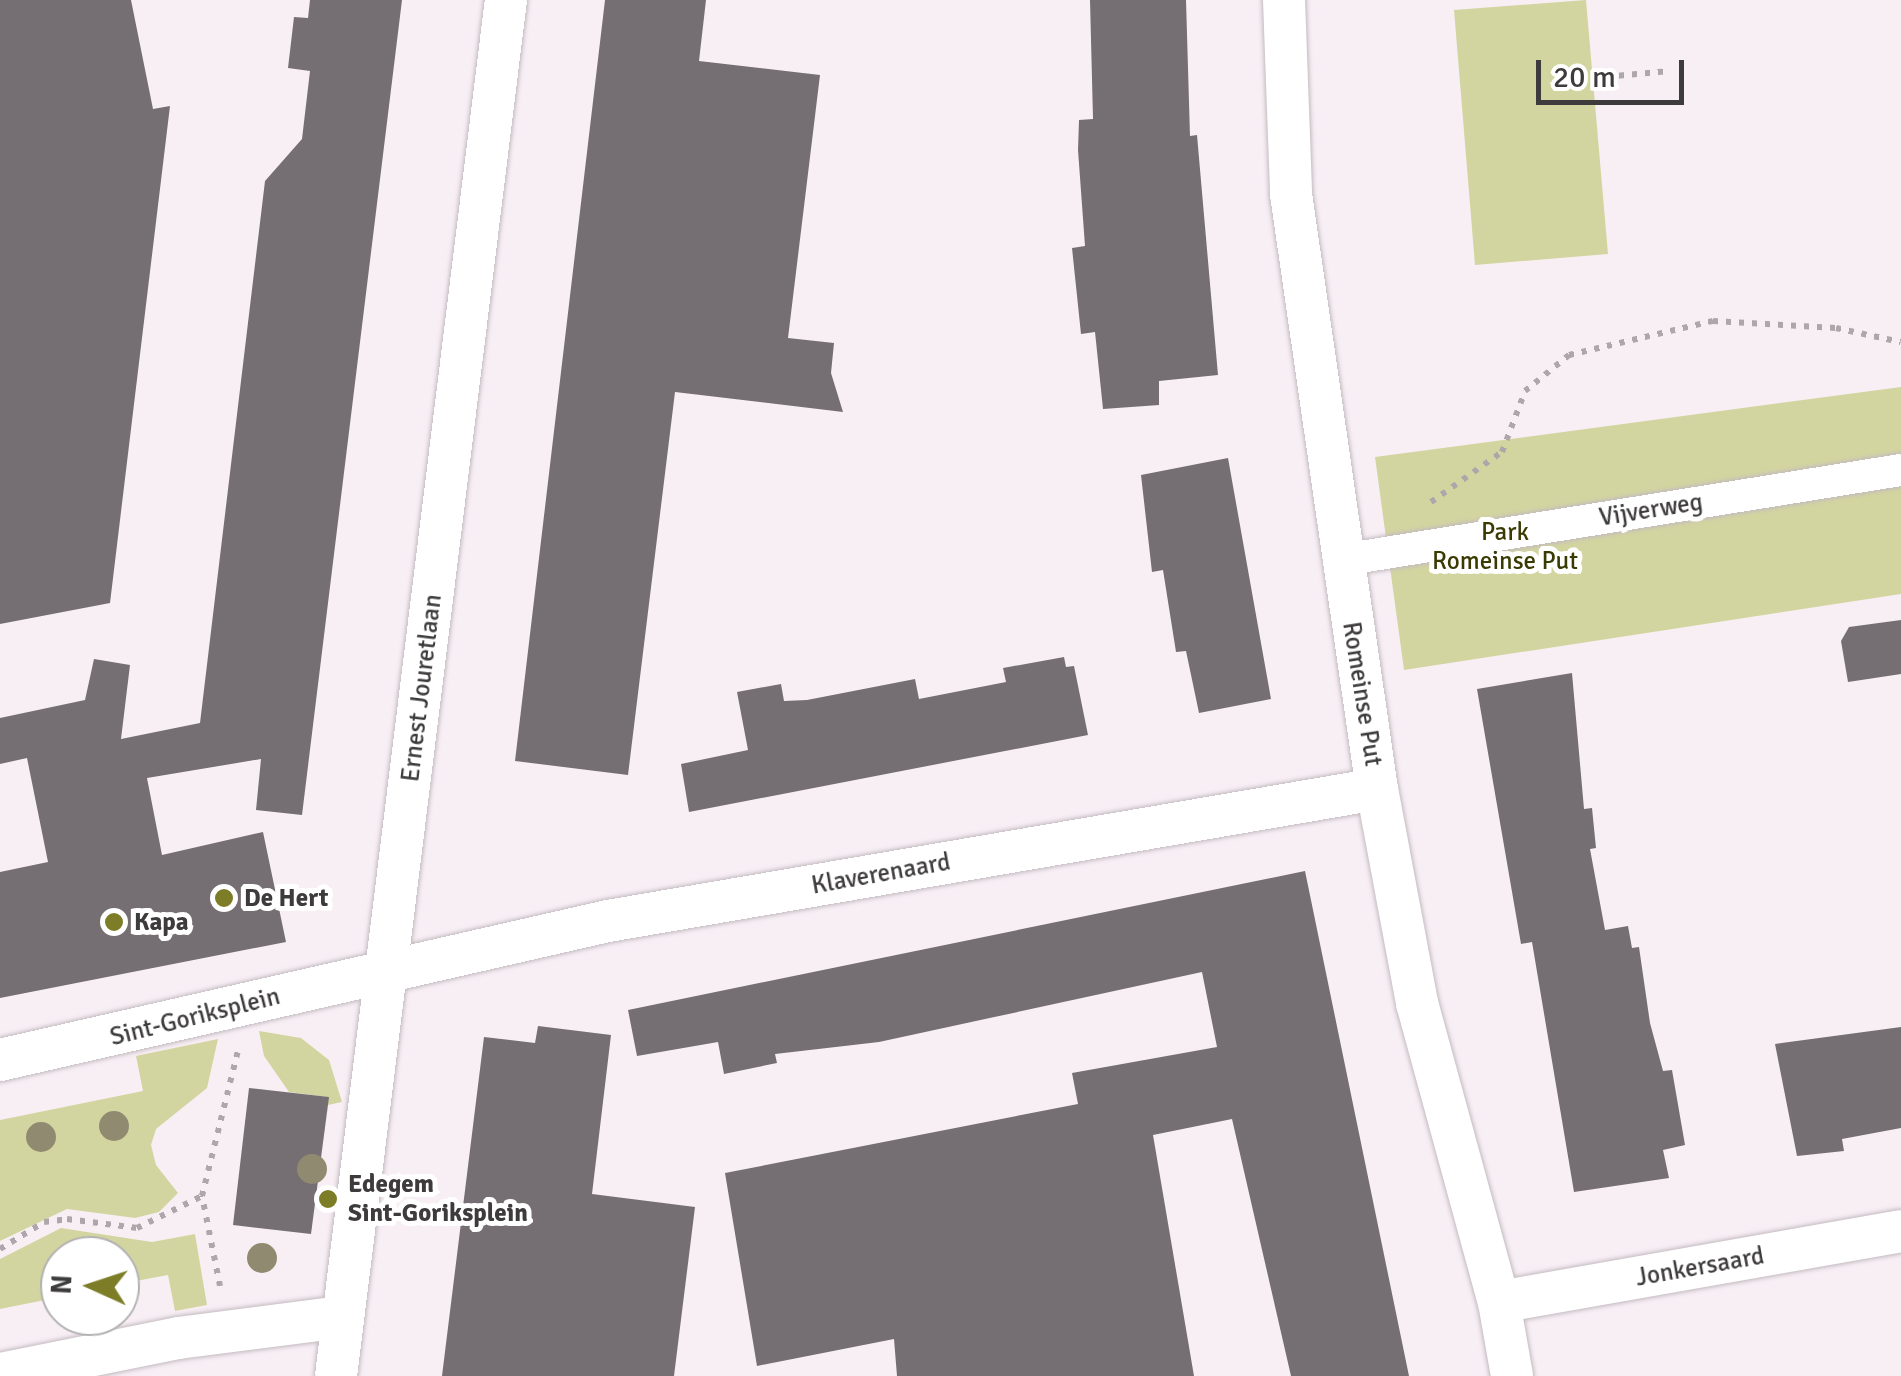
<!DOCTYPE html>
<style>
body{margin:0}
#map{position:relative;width:1901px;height:1376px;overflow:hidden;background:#f8eff5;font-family:Signika,sans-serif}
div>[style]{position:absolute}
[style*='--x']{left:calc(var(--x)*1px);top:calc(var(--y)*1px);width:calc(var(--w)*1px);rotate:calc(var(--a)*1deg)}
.green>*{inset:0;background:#d3d5a0}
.building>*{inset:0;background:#756e73}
.path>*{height:6px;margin-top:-3px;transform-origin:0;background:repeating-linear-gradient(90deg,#ada6ab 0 5px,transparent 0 13px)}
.roads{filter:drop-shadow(0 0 2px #c3bbc0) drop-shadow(0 0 2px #c3bbc0)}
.pedestrian>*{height:32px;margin:-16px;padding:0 16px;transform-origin:16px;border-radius:16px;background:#fff}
.minor>*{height:42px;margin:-21px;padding:0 21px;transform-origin:21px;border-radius:21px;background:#fff}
.trees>*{width:30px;height:30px;margin:-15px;border-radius:50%;background:#908b70}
.dots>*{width:28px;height:28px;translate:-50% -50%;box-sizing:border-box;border:5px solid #fff;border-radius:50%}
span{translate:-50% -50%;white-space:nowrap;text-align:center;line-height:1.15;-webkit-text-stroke:10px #fff;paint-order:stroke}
.street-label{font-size:25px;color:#3e3b3d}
.park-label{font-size:25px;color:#3a3a03}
.poi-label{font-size:25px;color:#3e3b3d;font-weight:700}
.left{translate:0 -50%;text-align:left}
.north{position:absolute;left:40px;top:1236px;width:100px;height:100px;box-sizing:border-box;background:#fff;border:2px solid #b2b1b1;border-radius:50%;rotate:273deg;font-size:28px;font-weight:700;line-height:40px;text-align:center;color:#3e3b3d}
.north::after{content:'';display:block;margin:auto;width:35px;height:45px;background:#7c7d26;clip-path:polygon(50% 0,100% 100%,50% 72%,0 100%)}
.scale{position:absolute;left:1536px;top:60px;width:148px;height:45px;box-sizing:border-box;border:5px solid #3e3b3d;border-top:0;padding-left:12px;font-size:30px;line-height:35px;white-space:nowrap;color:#3e3b3d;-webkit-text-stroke:8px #fff;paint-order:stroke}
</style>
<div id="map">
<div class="green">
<div style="clip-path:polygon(1586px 0,1608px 254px,1475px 265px,1454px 10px)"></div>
<div style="clip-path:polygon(1901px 387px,1901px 594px,1404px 670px,1375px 457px)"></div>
<div style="clip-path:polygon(259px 1031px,301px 1038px,329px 1060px,342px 1102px,328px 1105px,327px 1097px,289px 1092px,264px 1056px)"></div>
<div style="clip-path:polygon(218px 1039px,207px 1088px,156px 1129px,151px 1145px,156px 1165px,178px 1193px,159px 1212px,135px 1218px,67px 1209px,0 1241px,0 1120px,143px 1091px,136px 1056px)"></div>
<div style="clip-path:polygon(61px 1228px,152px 1242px,195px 1234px,207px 1305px,175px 1311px,168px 1275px,120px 1284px,120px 1256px,60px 1256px,60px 1297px,0 1309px,0 1259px)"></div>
</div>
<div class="building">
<div style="clip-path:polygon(0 0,131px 0,153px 109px,170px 106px,110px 603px,0 624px)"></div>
<div style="clip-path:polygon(310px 0,402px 0,302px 815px,256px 810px,261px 759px,147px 778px,162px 855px,263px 832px,286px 942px,0 998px,0 872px,48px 862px,27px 758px,0 764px,0 718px,85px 700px,94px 659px,130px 665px,121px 739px,200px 723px,265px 181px,302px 139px,310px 71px,288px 68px,294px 17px,308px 18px)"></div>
<div style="clip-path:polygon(605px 0,706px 0,699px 61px,820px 75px,788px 338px,834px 343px,831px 373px,843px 412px,675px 392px,628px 775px,515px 761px)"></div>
<div style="clip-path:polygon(1090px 0,1186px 0,1190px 136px,1197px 135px,1218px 375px,1159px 381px,1159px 405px,1103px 409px,1095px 332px,1081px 334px,1072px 248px,1085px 246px,1078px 150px,1079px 120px,1093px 119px)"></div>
<div style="clip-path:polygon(1228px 458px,1271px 699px,1199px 713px,1186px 651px,1176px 652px,1163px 570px,1152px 572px,1141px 475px)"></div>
<div style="clip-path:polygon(1901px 620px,1901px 674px,1848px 682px,1841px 641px,1849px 627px)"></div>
<div style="clip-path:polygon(1064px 657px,1066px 667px,1074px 666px,1088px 735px,689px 812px,681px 764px,748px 750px,737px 692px,781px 684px,784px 701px,807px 700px,915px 679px,919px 699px,1006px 682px,1003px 668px)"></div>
<div style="clip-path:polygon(1572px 673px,1584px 809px,1592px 808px,1596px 848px,1590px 849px,1605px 930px,1628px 926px,1632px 948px,1639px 947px,1650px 1023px,1663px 1071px,1672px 1070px,1685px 1145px,1663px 1150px,1669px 1178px,1574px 1192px,1532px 942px,1521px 944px,1477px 689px)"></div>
<div style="clip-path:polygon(1305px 871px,1409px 1376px,1291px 1376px,1232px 1119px,1153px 1135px,1194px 1376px,897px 1376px,894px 1339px,757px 1366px,725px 1173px,1078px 1104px,1072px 1073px,1217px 1047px,1202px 972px,879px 1042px,775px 1054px,777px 1063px,724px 1074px,718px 1042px,637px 1056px,628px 1010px)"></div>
<div style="clip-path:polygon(538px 1026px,611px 1035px,592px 1194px,695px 1207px,674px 1376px,442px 1376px,484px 1037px,535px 1043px)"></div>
<div style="clip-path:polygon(1901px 1027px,1901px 1128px,1842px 1139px,1844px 1151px,1797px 1156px,1775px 1044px)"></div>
<div style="clip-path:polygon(249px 1088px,329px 1097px,311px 1234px,233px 1225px)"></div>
</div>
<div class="path">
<div style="--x:1593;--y:78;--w:77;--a:-5.2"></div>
<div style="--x:1431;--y:502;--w:87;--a:-35.2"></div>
<div style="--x:1502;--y:452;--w:65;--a:-69.3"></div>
<div style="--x:1525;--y:391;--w:57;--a:-39.3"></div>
<div style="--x:1569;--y:355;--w:148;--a:-13.3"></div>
<div style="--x:1713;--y:321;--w:123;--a:3.3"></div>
<div style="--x:1836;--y:328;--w:66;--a:12.2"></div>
<div style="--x:0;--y:1249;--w:52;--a:-31.5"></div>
<div style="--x:44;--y:1222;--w:23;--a:-7"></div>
<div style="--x:67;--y:1219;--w:71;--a:7.3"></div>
<div style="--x:137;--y:1228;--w:72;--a:-26.2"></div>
<div style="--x:220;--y:1286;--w:92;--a:-101.3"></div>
<div style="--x:202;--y:1196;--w:150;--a:-76.1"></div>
</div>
<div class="roads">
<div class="pedestrian">
<div style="--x:1342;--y:560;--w:566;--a:-9.15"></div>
</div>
<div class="minor">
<div style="--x:1284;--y:0;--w:194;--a:87.9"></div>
<div style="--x:1291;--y:194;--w:601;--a:81.78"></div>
<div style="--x:1377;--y:789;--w:218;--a:79.4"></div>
<div style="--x:1417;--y:1003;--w:310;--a:74.7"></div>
<div style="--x:1499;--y:1302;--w:75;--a:80"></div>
<div style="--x:0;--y:1060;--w:624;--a:-12.88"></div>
<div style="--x:608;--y:921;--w:780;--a:-9.74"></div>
<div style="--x:1499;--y:1302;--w:408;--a:-10"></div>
<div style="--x:0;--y:1374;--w:182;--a:-11.4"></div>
<div style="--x:178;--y:1338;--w:166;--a:-7.3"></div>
<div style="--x:336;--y:1376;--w:1386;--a:-82.96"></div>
</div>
</div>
<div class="trees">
<div style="left:114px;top:1126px"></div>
<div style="left:41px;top:1137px"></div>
<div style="left:312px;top:1169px"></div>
<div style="left:262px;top:1258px"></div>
</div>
<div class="dots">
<div style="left:224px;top:898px;background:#7c7d26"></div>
<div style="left:114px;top:922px;background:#7c7d26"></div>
<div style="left:328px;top:1199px;background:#7c7d26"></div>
</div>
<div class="street-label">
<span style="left:1651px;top:510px;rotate:-9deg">Vijverweg</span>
<span style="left:422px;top:688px;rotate:-83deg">Ernest Jouretlaan</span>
<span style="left:1362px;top:694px;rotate:81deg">Romeinse Put</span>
<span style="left:881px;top:874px;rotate:-10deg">Klaverenaard</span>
<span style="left:195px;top:1017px;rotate:-14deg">Sint-Goriksplein</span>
<span style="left:1700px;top:1267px;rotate:-10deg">Jonkersaard</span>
</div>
<div class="park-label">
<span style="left:1505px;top:547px">Park<br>Romeinse Put</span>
</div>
<div class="poi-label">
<span class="left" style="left:244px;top:898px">De Hert</span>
<span class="left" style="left:134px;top:922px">Kapa</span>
<span class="left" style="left:348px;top:1199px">Edegem<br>Sint-Goriksplein</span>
</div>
<div class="north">N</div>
<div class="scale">20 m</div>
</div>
